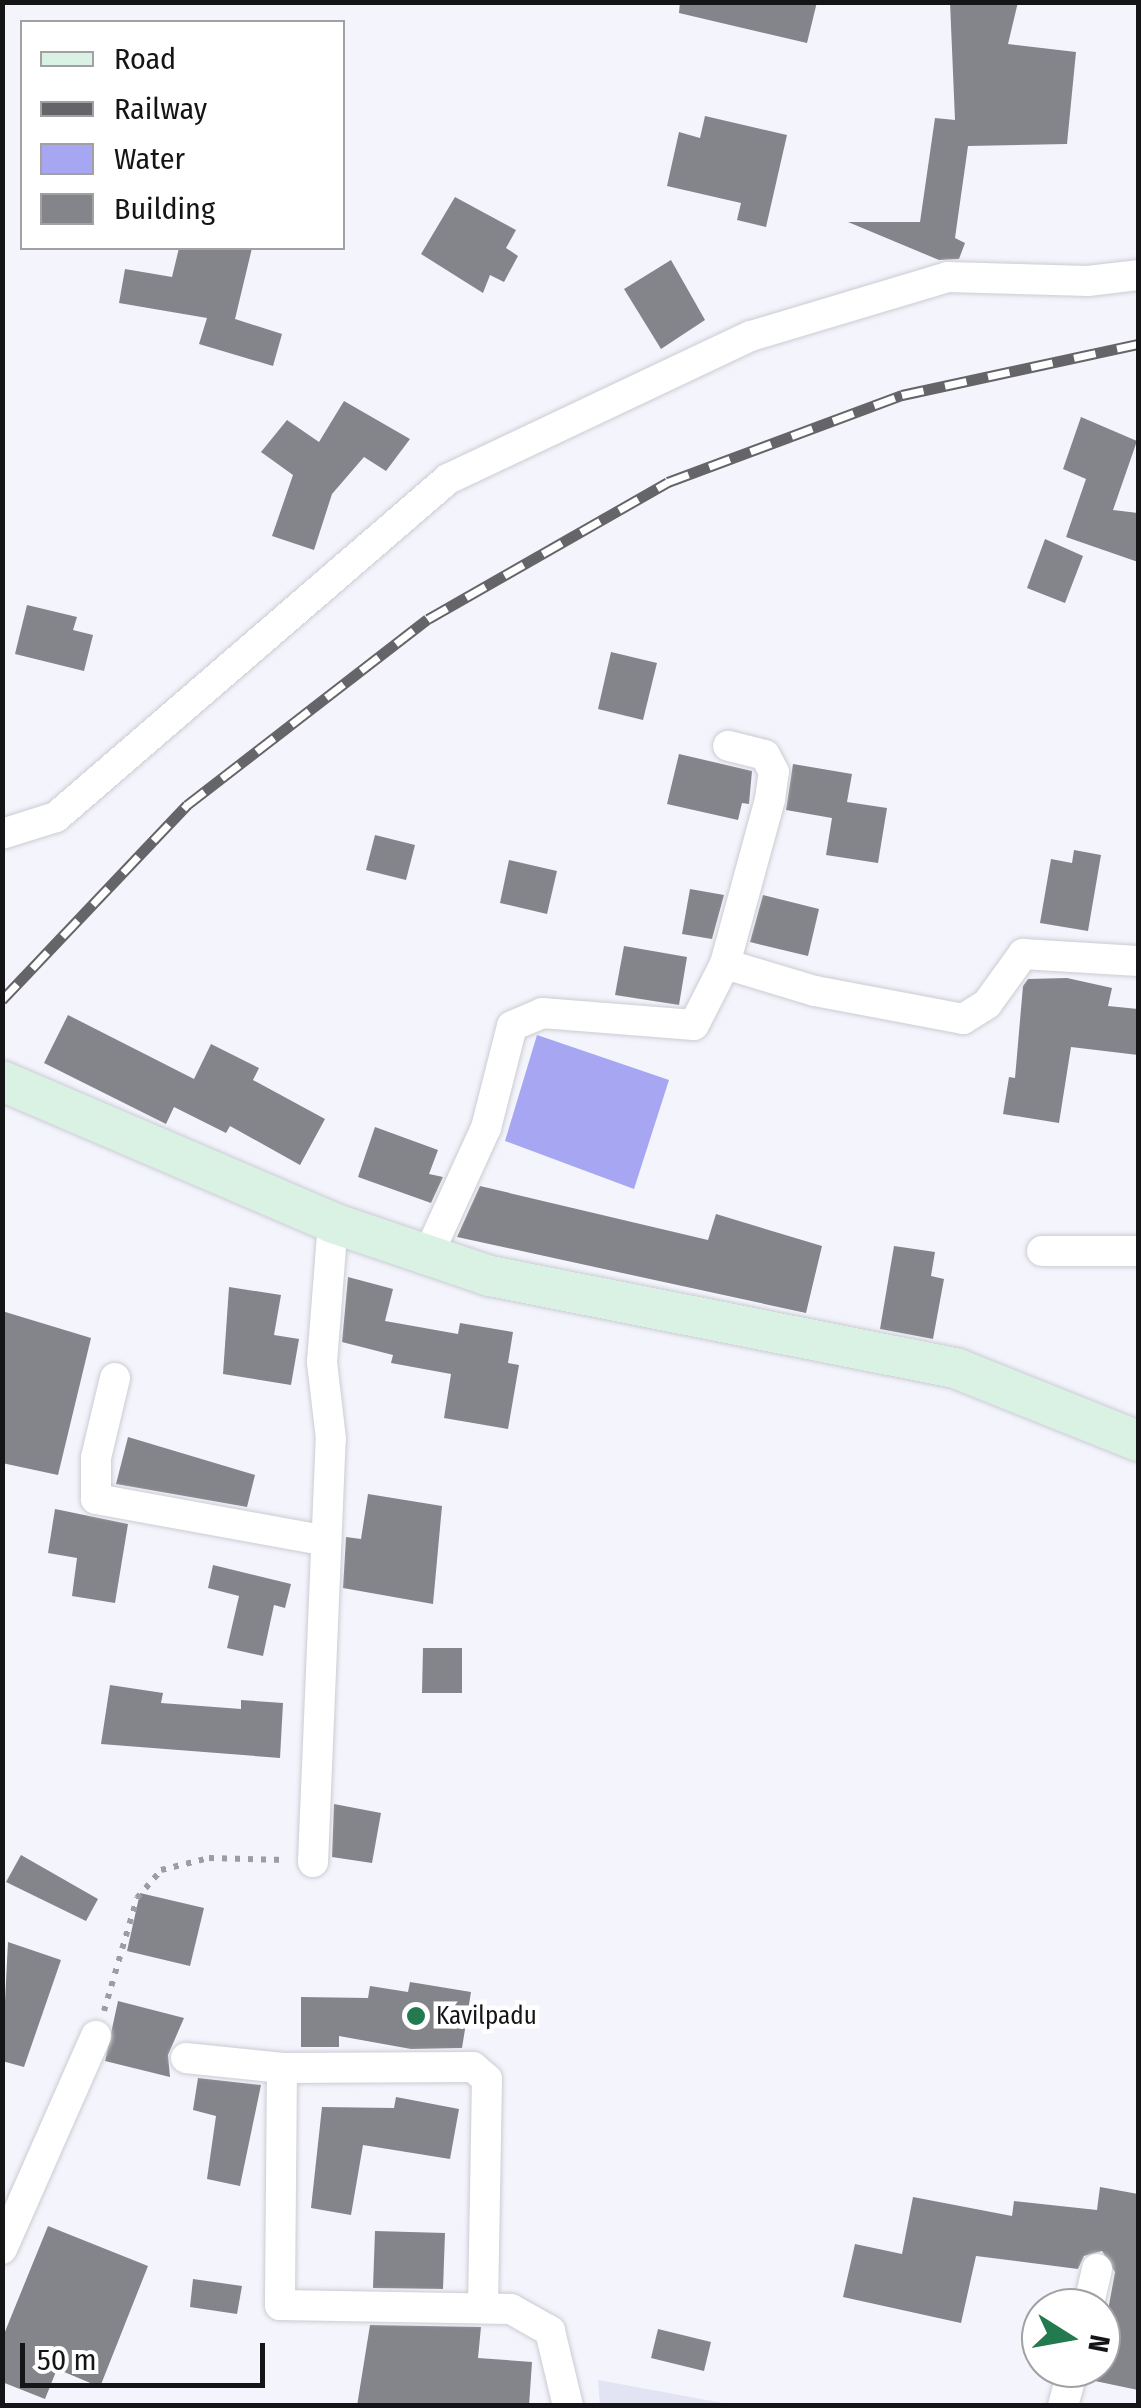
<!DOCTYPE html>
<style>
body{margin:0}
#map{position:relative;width:1141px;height:2408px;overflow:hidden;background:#f4f4fc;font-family:"Fira Sans Condensed",sans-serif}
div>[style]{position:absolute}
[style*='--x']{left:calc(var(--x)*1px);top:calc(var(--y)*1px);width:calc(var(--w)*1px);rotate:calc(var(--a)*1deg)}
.built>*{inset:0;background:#e3e4f3}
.water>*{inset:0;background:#a6a6f2}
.building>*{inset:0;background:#84848b}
.path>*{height:6px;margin-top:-3px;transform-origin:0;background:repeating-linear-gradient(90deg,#9c9ca2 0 5px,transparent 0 13px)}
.roads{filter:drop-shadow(0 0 2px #cbccd3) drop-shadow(0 0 2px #cbccd3)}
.street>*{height:30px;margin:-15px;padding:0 15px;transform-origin:15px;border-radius:15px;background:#fff}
.secondary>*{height:40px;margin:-20px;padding:0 20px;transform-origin:20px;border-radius:20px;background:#daf2e4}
.rail>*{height:11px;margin-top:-5.5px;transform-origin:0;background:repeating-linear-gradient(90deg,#fff 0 22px,#646469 0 44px);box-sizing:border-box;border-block:2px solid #646469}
.dots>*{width:28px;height:28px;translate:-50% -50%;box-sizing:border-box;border:5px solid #fff;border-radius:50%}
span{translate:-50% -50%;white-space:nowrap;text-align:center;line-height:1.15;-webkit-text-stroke:9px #fff;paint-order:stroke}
.poi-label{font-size:25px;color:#151518}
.left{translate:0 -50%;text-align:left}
.frame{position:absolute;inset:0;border:5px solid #151518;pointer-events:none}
.legend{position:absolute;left:20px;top:20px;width:325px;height:230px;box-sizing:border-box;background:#fff;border:2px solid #a1a1a3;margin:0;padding:12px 18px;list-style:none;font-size:30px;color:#151518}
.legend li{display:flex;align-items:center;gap:20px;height:50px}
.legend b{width:50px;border:2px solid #a1a1a3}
.north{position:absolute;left:1021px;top:2288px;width:100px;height:100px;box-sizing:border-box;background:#fff;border:2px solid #a1a1a3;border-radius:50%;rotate:101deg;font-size:28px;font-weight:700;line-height:40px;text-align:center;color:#151518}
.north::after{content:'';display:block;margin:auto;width:35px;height:45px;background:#227a4e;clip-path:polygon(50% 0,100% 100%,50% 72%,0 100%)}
.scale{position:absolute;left:20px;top:2343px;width:245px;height:45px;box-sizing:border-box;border:5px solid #151518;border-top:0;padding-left:12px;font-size:30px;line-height:35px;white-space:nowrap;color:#151518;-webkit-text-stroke:8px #fff;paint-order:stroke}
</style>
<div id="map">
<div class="built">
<div style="clip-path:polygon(598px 2380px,734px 2405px,600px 2405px)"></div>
</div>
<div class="water">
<div style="clip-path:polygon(537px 1035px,669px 1080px,634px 1189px,505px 1141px)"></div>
</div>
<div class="building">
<div style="clip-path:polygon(680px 2px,817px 2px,807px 43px,679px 13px)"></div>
<div style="clip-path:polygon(950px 2px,1018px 2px,1008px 44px,1076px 52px,1067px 144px,968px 146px,955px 238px,965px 243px,959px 259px,939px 260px,848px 222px,920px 222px,935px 118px,955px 120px)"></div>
<div style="clip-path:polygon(705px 116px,787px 135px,766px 227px,737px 220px,741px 203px,667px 186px,679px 132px,700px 138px)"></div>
<div style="clip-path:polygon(455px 197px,516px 230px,506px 248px,518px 256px,504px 282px,490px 275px,483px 293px,421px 254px)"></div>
<div style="clip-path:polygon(179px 248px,252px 248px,235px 319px,282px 334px,273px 366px,199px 344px,207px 318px,119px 303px,125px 269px,172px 277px)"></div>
<div style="clip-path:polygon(671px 260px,705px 320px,661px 349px,624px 289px)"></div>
<div style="clip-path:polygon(344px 401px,410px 439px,386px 471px,364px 457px,332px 494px,314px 550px,272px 536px,293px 475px,261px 452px,287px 420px,319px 442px)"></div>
<div style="clip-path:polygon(1081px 417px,1137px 441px,1113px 510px,1138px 513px,1138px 562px,1066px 537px,1086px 479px,1063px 469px)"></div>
<div style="clip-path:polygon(1045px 539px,1083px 556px,1065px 603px,1027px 588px)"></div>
<div style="clip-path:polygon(27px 605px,77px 617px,73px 630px,93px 635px,84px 671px,15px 654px)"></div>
<div style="clip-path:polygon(611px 652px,657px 663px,643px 720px,598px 709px)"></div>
<div style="clip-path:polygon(679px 754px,752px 771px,749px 804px,742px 803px,738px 820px,667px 804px)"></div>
<div style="clip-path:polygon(793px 764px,852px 774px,847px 802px,887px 808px,878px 863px,826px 855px,832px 818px,786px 810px)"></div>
<div style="clip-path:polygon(375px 835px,415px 845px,406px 880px,366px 870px)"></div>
<div style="clip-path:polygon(1074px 850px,1101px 855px,1088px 931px,1040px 923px,1051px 859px,1072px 863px)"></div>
<div style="clip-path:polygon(509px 860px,557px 871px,547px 914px,500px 903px)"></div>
<div style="clip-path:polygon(690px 889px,724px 895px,712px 939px,682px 934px)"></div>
<div style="clip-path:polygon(763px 895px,819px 909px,808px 956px,750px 942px)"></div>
<div style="clip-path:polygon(624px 946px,687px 957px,679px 1005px,615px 995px)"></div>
<div style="clip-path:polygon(1067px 978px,1112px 988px,1108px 1006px,1138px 1009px,1138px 1055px,1071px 1047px,1059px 1123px,1003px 1114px,1009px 1077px,1015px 1078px,1023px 986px,1028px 979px)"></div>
<div style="clip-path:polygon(68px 1015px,194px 1079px,211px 1044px,259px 1068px,253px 1080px,325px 1119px,300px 1165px,230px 1126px,226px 1133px,174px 1107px,166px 1124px,44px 1063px)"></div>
<div style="clip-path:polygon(375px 1127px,438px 1150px,429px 1174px,443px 1177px,431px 1203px,358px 1177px)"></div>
<div style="clip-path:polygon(480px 1186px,708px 1240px,716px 1214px,822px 1246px,806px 1313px,457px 1237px)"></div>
<div style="clip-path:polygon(894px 1246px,935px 1252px,931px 1276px,944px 1279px,933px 1339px,880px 1329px)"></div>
<div style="clip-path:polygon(348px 1277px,393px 1289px,385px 1321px,458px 1334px,460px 1323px,513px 1332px,508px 1363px,519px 1365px,508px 1429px,444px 1418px,451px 1374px,391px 1363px,393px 1355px,342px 1342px)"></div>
<div style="clip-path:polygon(229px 1287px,281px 1295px,274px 1335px,299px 1339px,291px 1385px,223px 1374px)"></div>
<div style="clip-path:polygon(2px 1311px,91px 1338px,58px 1475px,2px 1463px)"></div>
<div style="clip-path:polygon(128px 1437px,255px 1475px,247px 1507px,116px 1484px)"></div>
<div style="clip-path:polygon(368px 1494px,442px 1506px,433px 1604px,343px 1588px,346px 1537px,361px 1539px)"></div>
<div style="clip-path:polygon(55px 1509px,128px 1524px,115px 1603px,72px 1596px,77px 1558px,48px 1553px)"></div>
<div style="clip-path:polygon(213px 1565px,291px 1584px,285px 1608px,274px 1605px,263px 1656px,227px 1648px,239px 1596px,208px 1588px)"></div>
<div style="clip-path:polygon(423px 1648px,462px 1648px,462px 1693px,422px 1693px)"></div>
<div style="clip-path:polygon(110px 1685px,163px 1693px,161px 1703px,241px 1709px,241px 1700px,283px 1703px,280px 1758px,101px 1744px)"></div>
<div style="clip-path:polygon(334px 1804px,381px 1813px,372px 1863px,332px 1857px)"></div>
<div style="clip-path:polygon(21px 1855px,98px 1899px,86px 1921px,6px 1882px)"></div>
<div style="clip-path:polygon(140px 1893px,204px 1908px,190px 1966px,127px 1951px)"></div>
<div style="clip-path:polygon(8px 1942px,61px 1960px,24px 2067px,2px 2061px)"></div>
<div style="clip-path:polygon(410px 1982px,471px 1992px,462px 2048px,411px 2049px,339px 2036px,339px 2047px,301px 2047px,301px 1997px,368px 1998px,370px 1986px,408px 1992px)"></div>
<div style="clip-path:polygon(118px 2001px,184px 2018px,168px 2055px,170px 2077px,105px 2061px)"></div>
<div style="clip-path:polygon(198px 2078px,261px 2085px,240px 2186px,207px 2179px,216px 2116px,193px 2110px)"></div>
<div style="clip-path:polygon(396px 2097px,459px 2109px,450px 2159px,363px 2145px,351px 2215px,311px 2208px,322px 2107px,394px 2108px)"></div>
<div style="clip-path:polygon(1100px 2187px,1138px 2194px,1138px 2390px,1095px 2381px,1115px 2272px,1102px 2251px,1084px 2256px,1078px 2269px,976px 2256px,961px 2323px,843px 2297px,855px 2244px,902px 2254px,913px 2197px,1012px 2216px,1014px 2201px,1097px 2210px)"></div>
<div style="clip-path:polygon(48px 2226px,148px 2266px,100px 2387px,57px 2369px,45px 2399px,2px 2382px,2px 2339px)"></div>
<div style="clip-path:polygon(375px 2231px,445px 2233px,443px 2289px,373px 2288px)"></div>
<div style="clip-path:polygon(193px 2279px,242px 2286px,237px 2314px,190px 2307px)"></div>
<div style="clip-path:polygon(370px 2325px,481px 2327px,478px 2358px,532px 2362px,529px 2406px,357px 2406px)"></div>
<div style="clip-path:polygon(658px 2329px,711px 2342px,704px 2371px,651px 2358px)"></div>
</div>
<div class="path">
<div style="--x:104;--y:2011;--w:118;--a:-73.7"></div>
<div style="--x:137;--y:1898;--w:37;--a:-49"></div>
<div style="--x:161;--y:1870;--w:49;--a:-14"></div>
<div style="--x:209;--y:1858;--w:78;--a:1.5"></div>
</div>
<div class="roads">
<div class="street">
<div style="--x:2;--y:834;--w:57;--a:-17.5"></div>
<div style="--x:56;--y:817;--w:518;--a:-40.77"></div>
<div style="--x:448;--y:479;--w:335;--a:-25.3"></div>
<div style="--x:751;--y:336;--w:206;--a:-16.7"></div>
<div style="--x:948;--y:277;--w:140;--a:1.6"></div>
<div style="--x:1088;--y:281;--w:50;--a:-6.8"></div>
<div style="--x:725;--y:964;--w:94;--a:16.7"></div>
<div style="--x:815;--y:991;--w:151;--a:10.7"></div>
<div style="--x:963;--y:1019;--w:28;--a:-32"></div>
<div style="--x:987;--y:1004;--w:62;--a:-54.2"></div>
<div style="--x:1023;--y:954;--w:115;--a:3.5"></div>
<div style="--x:1042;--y:1251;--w:96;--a:0"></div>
<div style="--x:428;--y:1255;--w:140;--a:-65.5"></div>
<div style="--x:486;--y:1128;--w:105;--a:-75.7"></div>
<div style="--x:512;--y:1026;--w:33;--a:-23"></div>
<div style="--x:542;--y:1013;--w:152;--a:4.5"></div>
<div style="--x:694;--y:1025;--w:68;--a:-63.1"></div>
<div style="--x:725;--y:964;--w:171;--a:-74.7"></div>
<div style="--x:770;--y:799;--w:27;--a:-82"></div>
<div style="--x:774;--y:772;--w:19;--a:-118"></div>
<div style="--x:765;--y:755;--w:38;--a:-166"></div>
<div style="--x:115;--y:1378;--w:82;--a:103.4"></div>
<div style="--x:96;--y:1458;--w:41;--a:90"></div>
<div style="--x:96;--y:1499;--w:234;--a:10.3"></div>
<div style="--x:313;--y:1862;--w:423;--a:-87.6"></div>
<div style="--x:331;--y:1439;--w:78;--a:-96.7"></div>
<div style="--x:322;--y:1362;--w:139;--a:-85.5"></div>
<div style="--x:186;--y:2058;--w:97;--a:5.9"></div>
<div style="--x:282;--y:2068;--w:237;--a:90.5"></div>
<div style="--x:280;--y:2305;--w:231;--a:1"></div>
<div style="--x:511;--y:2309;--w:45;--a:29.4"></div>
<div style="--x:550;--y:2331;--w:77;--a:76.5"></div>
<div style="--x:282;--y:2068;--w:191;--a:-0.3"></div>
<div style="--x:473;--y:2067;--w:18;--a:41"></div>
<div style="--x:487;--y:2079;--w:228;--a:91"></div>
<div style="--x:2;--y:2249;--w:233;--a:-66.2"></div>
<div style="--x:1088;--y:2308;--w:40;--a:-77"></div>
<div style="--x:1063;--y:2406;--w:39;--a:-75"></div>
</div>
<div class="secondary">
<div style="--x:2;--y:1081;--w:360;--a:23.2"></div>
<div style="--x:333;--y:1223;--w:166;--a:18.7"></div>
<div style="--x:490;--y:1276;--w:477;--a:11.2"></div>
<div style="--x:958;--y:1369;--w:194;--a:21.8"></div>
</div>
</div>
<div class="rail">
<div style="--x:2;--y:1000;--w:269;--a:-46.5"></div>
<div style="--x:187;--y:805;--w:304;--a:-37.7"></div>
<div style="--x:428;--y:619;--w:276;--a:-29.7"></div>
<div style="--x:668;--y:482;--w:250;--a:-20.4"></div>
<div style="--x:902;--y:395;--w:241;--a:-12.2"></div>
</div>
<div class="dots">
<div style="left:416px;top:2016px;background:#227a4e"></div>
</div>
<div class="poi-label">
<span class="left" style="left:436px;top:2016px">Kavilpadu</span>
</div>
<div class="frame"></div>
<ul class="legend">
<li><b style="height:12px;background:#daf2e4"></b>Road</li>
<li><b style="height:12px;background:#646469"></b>Railway</li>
<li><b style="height:28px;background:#a6a6f2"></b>Water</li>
<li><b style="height:28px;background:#84848b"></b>Building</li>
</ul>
<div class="north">N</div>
<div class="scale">50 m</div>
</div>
